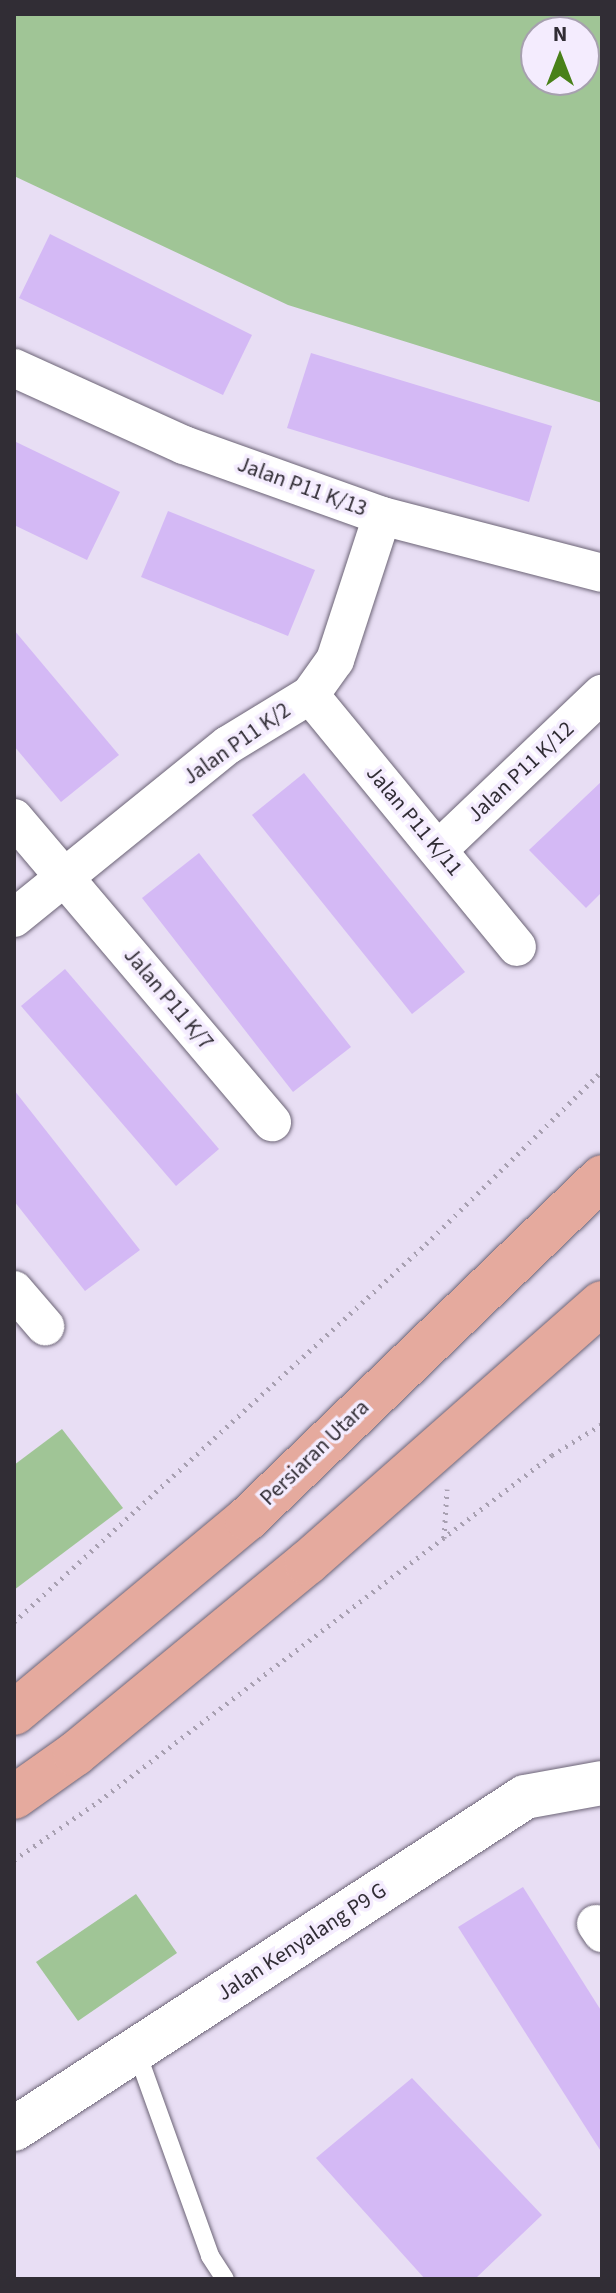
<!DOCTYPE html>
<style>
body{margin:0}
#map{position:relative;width:616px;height:2293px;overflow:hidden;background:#e8def4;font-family:"Source Sans 3",sans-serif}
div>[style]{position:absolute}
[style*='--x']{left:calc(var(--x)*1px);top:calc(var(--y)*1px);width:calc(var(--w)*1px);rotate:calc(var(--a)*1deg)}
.green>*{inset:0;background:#a0c596}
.building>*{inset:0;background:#d4b9f5}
.path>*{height:5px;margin-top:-2.5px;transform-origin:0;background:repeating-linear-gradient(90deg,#a8a0b1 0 2px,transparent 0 8px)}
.roads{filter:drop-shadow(0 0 2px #6c6476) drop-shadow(0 0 2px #6c6476)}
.service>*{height:18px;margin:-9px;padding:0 9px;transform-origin:9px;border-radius:9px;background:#fff}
.minor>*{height:38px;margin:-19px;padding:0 19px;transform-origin:19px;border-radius:19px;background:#fff}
.tertiary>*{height:44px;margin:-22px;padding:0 22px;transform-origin:22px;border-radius:22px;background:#fff}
.primary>*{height:44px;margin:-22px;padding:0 22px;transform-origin:22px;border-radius:22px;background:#e5aa9e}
span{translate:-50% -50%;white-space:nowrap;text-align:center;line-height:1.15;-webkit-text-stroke:7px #f4ecfe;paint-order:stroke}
.street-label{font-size:22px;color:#312d35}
.frame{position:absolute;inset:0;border:16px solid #312d35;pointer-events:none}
.north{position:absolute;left:520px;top:16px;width:80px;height:80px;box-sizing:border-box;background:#f4ecfe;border:2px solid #a6a0ae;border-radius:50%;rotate:0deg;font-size:22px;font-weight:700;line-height:32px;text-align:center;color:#312d35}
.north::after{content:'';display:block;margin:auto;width:28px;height:36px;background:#498119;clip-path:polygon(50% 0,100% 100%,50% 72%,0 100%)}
</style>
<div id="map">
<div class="green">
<div style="clip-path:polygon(evenodd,14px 14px,602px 14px,602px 403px,288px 305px,14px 176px,14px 14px,536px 32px,584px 32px,584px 80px,536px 80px,536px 32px)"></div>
<div style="clip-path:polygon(62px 1429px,123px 1508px,14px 1590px,14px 1465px)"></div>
<div style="clip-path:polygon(136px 1894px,177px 1953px,78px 2021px,36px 1962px)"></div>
</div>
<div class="building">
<div style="clip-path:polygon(50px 234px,252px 335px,223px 395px,19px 298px)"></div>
<div style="clip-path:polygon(311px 353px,552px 426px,529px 502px,287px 428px)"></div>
<div style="clip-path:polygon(14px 441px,120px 492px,87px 560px,14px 525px)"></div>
<div style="clip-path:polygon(168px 511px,315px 570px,288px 636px,141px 577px)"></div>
<div style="clip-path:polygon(14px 630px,119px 755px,61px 802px,14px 746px)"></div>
<div style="clip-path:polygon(304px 773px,465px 972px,412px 1014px,252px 815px)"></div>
<div style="clip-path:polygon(602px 781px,602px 892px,586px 908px,529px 850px)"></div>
<div style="clip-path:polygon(199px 853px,351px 1047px,293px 1092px,142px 898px)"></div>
<div style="clip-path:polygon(65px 969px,219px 1149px,176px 1186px,21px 1006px)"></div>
<div style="clip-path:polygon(14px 1090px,140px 1250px,85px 1291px,14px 1201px)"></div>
<div style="clip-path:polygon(523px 1887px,602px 2012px,602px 2153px,458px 1927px)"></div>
<div style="clip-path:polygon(412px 2078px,542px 2215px,475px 2279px,425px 2279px,316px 2158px)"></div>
</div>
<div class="path">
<div style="--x:444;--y:1538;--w:49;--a:-86.5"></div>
<div style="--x:14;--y:1622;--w:559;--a:-42.54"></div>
<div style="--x:426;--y:1244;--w:247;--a:-44.5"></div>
<div style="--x:14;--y:1860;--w:103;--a:-34.8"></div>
<div style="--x:99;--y:1801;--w:570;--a:-37.37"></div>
<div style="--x:552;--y:1455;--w:59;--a:-31.8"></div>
</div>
<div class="roads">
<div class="service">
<div style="--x:136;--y:2050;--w:219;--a:70.2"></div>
<div style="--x:210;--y:2256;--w:27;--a:57"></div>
</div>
<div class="minor">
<div style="--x:14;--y:368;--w:187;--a:24.4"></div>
<div style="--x:184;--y:445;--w:210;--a:19.7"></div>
<div style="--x:382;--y:516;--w:227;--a:14.5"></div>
<div style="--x:310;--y:695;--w:326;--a:50.6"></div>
<div style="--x:14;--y:818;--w:399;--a:49.7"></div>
<div style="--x:439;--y:849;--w:225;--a:-43.6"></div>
<div style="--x:14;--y:918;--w:275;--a:-39"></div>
<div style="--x:228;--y:745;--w:96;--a:-31.4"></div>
<div style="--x:310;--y:695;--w:43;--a:-54.5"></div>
<div style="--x:335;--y:660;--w:151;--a:-71.9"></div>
<div style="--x:14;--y:1290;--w:48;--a:49.3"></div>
<div style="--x:596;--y:1924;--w:11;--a:56"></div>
</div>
<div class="tertiary">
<div style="--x:14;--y:2129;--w:609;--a:-33.01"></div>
<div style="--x:525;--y:1797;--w:78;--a:-10.3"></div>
</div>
<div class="primary">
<div style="--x:14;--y:1713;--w:303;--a:-39.8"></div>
<div style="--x:247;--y:1519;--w:493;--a:-43.9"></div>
<div style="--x:14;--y:1797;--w:75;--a:-35.2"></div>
<div style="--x:75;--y:1754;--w:301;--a:-39.5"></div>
<div style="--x:307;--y:1563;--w:393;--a:-41.4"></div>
</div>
</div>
<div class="street-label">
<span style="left:302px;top:487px;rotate:20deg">Jalan P11 K/13</span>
<span style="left:237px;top:744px;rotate:-35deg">Jalan P11 K/2</span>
<span style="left:521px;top:772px;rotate:-43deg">Jalan P11 K/12</span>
<span style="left:414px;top:821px;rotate:50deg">Jalan P11 K/11</span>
<span style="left:168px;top:999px;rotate:50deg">Jalan P11 K/7</span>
<span style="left:315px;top:1453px;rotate:-44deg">Persiaran Utara</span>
<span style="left:302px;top:1942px;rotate:-33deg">Jalan Kenyalang P9 G</span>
</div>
<div class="frame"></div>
<div class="north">N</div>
</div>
